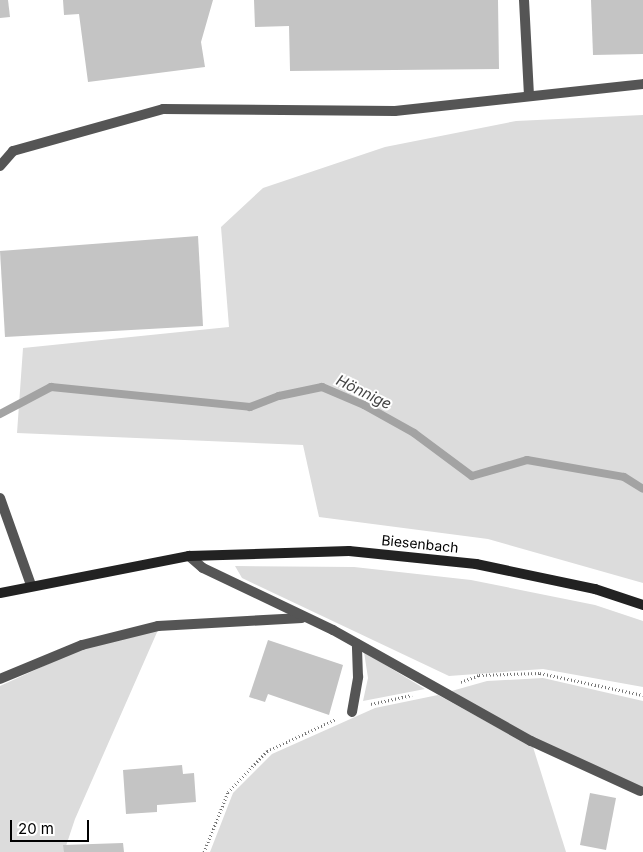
<!DOCTYPE html>
<meta charset="utf-8">
<style>
body{margin:0}
#map{position:relative;width:643px;height:852px;overflow:hidden;background:#fff;font-family:Inter,sans-serif}
div>[style]{position:absolute}
[style*='--x']{left:calc(var(--x)*1px);top:calc(var(--y)*1px);width:calc(var(--w)*1px);rotate:calc(var(--a)*1deg)}
.green>*{inset:0;background:#dcdcdc}
.stream>*{height:8px;margin:-4px;padding:0 4px;transform-origin:4px;border-radius:4px;background:#a3a3a3}
.building>*{inset:0;background:#c4c4c4}
.path>*{height:3px;margin-top:-1.5px;transform-origin:0;background:repeating-linear-gradient(90deg,#777 0 1px,transparent 0 3.5px)}
.service>*{height:10px;margin:-5px;padding:0 5px;transform-origin:5px;border-radius:5px;background:#555}
.minor>*{height:10px;margin:-5px;padding:0 5px;transform-origin:5px;border-radius:5px;background:#555}
.secondary>*{height:10px;margin:-5px;padding:0 5px;transform-origin:5px;border-radius:5px;background:#222}
span{translate:-50% -50%;white-space:nowrap;text-align:center;line-height:1.15;-webkit-text-stroke:4px #fff;paint-order:stroke}
.street-label{font-size:14px;color:#000}
.water-label{font-size:15px;color:#444;font-style:italic}
.scale{position:absolute;left:10px;top:820px;width:79px;height:22px;box-sizing:border-box;border:2px solid #000;border-top:0;padding-left:6px;font-size:15px;line-height:18px;white-space:nowrap;color:#000;-webkit-text-stroke:4px #fff;paint-order:stroke}
</style>
<div id="map">
<div class="green">
<div style="clip-path:polygon(643px 115px,643px 583px,488px 539px,319px 517px,303px 445px,17px 433px,23px 348px,229px 327px,221px 227px,263px 188px,385px 147px,516px 121px)"></div>
<div style="clip-path:polygon(235px 566px,354px 567px,471px 580px,595px 605px,643px 621px,643px 687px,543px 669px,449px 676px,242px 578px)"></div>
<div style="clip-path:polygon(158px 630px,75px 819px,64px 852px,0 852px,0 686px,83px 648px)"></div>
<div style="clip-path:polygon(364px 652px,425px 689px,363px 701px,368px 678px)"></div>
<div style="clip-path:polygon(543px 678px,643px 701px,643px 794px,531px 739px,448px 692px,487px 681px)"></div>
<div style="clip-path:polygon(438px 695px,533px 747px,566px 852px,210px 852px,233px 793px,272px 754px,375px 708px)"></div>
</div>
<div class="stream">
<div style="--x:0;--y:414;--w:58;--a:-27.9"></div>
<div style="--x:51;--y:387;--w:200;--a:5.7"></div>
<div style="--x:250;--y:407;--w:31;--a:-21"></div>
<div style="--x:279;--y:396;--w:44;--a:-11.8"></div>
<div style="--x:322;--y:387;--w:46;--a:23.2"></div>
<div style="--x:364;--y:405;--w:57;--a:29.2"></div>
<div style="--x:414;--y:433;--w:72;--a:36.6"></div>
<div style="--x:472;--y:476;--w:57;--a:-16.2"></div>
<div style="--x:527;--y:460;--w:98;--a:9.9"></div>
<div style="--x:624;--y:477;--w:22;--a:32"></div>
</div>
<div class="building">
<div style="clip-path:polygon(0 0,8px 0,10px 17px,0 18px)"></div>
<div style="clip-path:polygon(63px 0,213px 0,201px 42px,205px 67px,88px 82px,79px 14px,64px 15px)"></div>
<div style="clip-path:polygon(254px 0,498px 0,499px 69px,290px 71px,289px 26px,255px 27px)"></div>
<div style="clip-path:polygon(591px 0,643px 0,643px 54px,593px 55px)"></div>
<div style="clip-path:polygon(198px 236px,203px 326px,5px 337px,0 251px)"></div>
<div style="clip-path:polygon(268px 640px,343px 665px,329px 715px,268px 694px,265px 702px,249px 697px)"></div>
<div style="clip-path:polygon(182px 765px,183px 774px,194px 773px,196px 802px,157px 805px,157px 812px,126px 814px,123px 770px)"></div>
<div style="clip-path:polygon(590px 793px,616px 798px,606px 850px,580px 845px)"></div>
<div style="clip-path:polygon(123px 843px,124px 852px,64px 852px,63px 845px)"></div>
</div>
<div class="path">
<div style="--x:461;--y:682;--w:19;--a:-21"></div>
<div style="--x:479;--y:675;--w:61;--a:-1.9"></div>
<div style="--x:540;--y:673;--w:105;--a:12.1"></div>
<div style="--x:371;--y:704;--w:42;--a:-12.4"></div>
<div style="--x:204;--y:852;--w:65;--a:-68.2"></div>
<div style="--x:228;--y:792;--w:57;--a:-46.4"></div>
<div style="--x:267;--y:751;--w:76;--a:-24.9"></div>
</div>
<div class="service">
<div style="--x:524;--y:0;--w:96;--a:87"></div>
<div style="--x:0;--y:166;--w:20;--a:-49"></div>
<div style="--x:13;--y:151;--w:156;--a:-15.6"></div>
<div style="--x:163;--y:109;--w:232;--a:0.5"></div>
<div style="--x:395;--y:111;--w:249;--a:-6.2"></div>
<div style="--x:0;--y:498;--w:92;--a:70.4"></div>
<div style="--x:0;--y:679;--w:89;--a:-22.5"></div>
<div style="--x:82;--y:645;--w:78;--a:-14"></div>
<div style="--x:158;--y:626;--w:144;--a:-3.2"></div>
</div>
<div class="minor">
<div style="--x:189;--y:556;--w:18;--a:41"></div>
<div style="--x:203;--y:568;--w:144;--a:25.5"></div>
<div style="--x:333;--y:630;--w:227;--a:29.3"></div>
<div style="--x:531;--y:741;--w:120;--a:24.6"></div>
<div style="--x:352;--y:712;--w:36;--a:-80"></div>
<div style="--x:358;--y:677;--w:33;--a:-92"></div>
</div>
<div class="secondary">
<div style="--x:0;--y:593;--w:193;--a:-11.1"></div>
<div style="--x:189;--y:556;--w:160;--a:-1.8"></div>
<div style="--x:349;--y:551;--w:128;--a:5.8"></div>
<div style="--x:476;--y:564;--w:122;--a:11.9"></div>
<div style="--x:595;--y:589;--w:51;--a:18.4"></div>
</div>
<div class="street-label">
<span style="left:420px;top:544px;rotate:6deg">Biesenbach</span>
</div>
<div class="water-label">
<span style="left:364px;top:392px;rotate:26deg">Hönnige</span>
</div>
<div class="scale">20 m</div>
</div>
